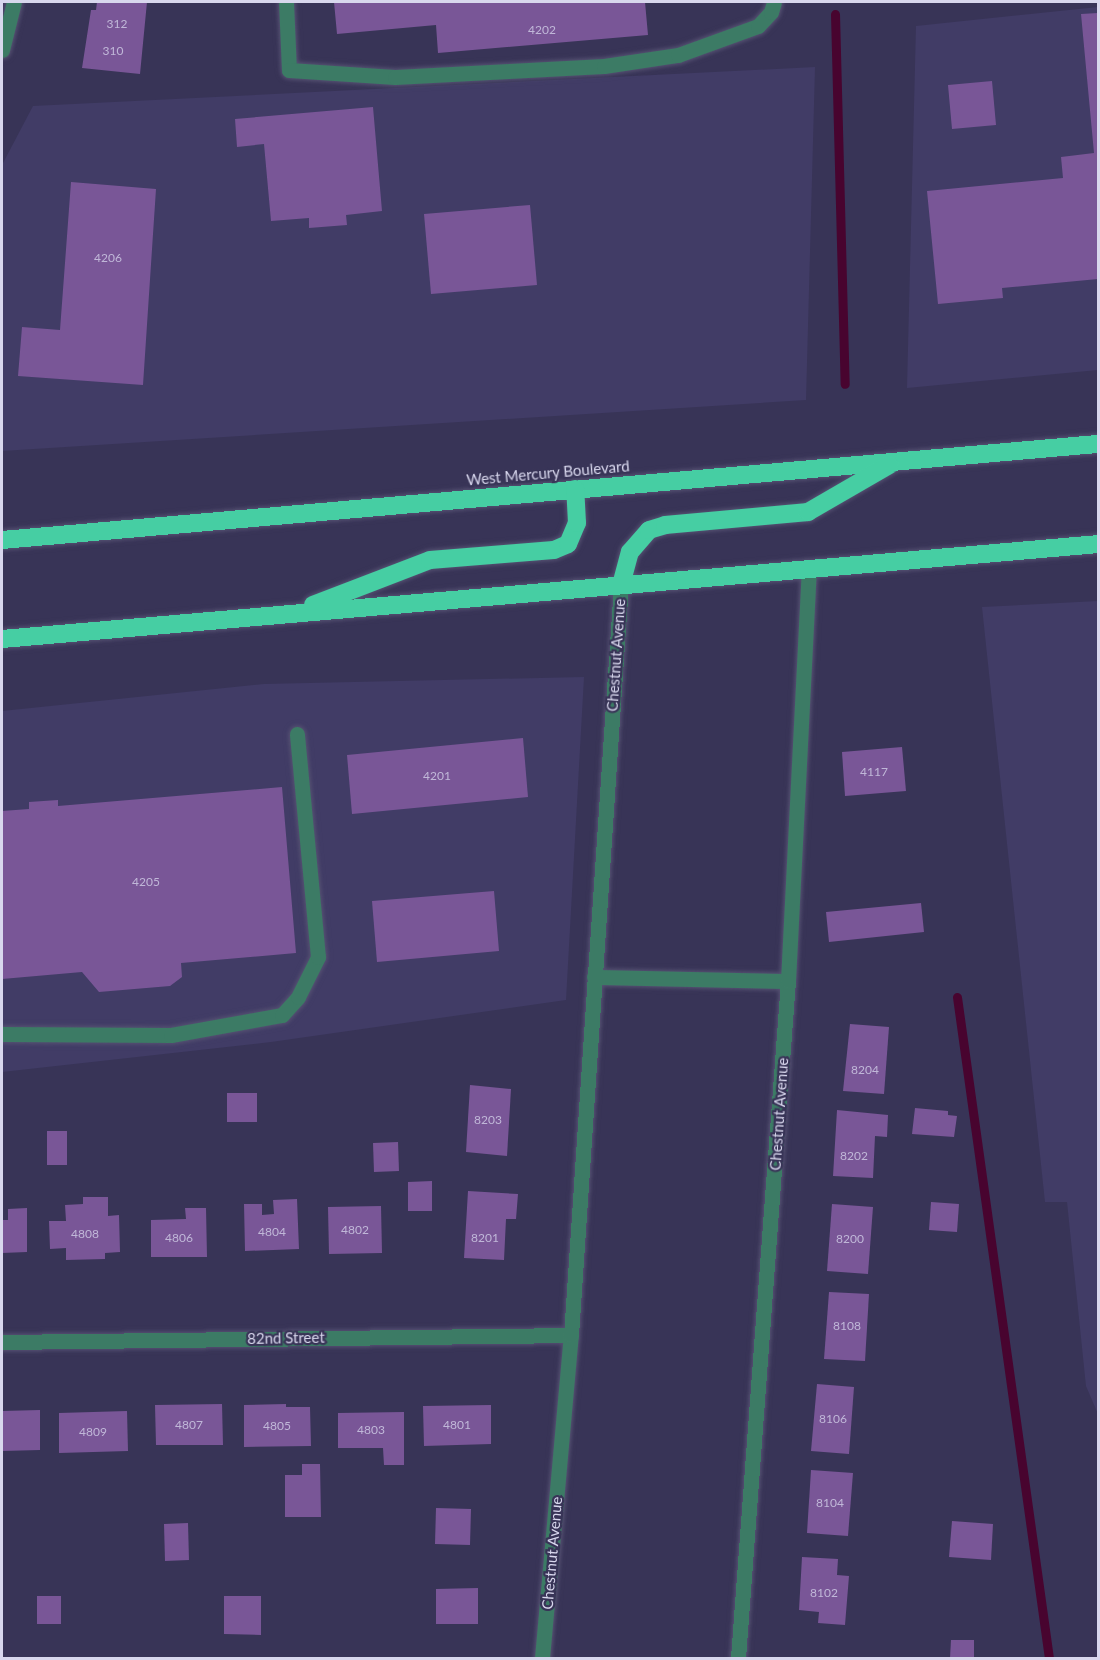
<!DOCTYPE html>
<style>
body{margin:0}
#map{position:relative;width:1100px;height:1660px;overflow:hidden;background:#383457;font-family:Lato,sans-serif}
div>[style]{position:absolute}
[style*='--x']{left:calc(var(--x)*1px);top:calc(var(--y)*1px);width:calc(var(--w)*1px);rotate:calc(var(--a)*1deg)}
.built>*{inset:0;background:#413c66}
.stream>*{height:9px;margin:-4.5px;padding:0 4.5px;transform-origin:4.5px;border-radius:4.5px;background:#48042f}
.building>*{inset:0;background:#795697}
.roads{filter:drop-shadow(0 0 2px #555172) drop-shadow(0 0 2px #555172)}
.minor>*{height:15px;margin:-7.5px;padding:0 7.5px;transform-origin:7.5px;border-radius:7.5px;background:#3c7b65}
.highway>*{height:18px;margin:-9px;padding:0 9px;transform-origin:9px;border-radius:9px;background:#46cea3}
span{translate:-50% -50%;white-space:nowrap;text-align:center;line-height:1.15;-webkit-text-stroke:4.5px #383457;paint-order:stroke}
.number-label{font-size:12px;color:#c0b7d8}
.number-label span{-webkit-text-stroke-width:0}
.street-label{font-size:15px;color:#d8d7ed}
.frame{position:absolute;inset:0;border:3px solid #d8d7ed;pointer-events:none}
</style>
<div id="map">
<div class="built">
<div style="clip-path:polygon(1098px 7px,1098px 370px,907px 388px,916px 26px)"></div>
<div style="clip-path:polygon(815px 67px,806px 400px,2px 451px,2px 165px,33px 106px)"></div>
<div style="clip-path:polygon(1098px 601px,1098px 1414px,1086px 1386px,1067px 1202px,1045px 1202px,982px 607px)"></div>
<div style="clip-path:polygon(584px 677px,566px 1000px,271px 1042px,2px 1072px,2px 711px,264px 684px)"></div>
</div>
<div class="stream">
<div style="--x:835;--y:14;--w:370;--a:88.5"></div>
<div style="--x:957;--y:997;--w:667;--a:82.08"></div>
</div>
<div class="building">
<div style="clip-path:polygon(97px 2px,147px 2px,140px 74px,82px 68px,91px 10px,96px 10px)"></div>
<div style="clip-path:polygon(334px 2px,645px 2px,648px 35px,438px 53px,436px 25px,337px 34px)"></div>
<div style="clip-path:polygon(1098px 13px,1098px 279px,1002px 288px,1003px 298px,938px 304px,927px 191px,1063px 178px,1061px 157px,1094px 153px,1081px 14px)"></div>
<div style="clip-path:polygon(992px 81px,996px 125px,952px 129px,948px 85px)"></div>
<div style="clip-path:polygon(373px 107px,382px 211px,346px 215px,347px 225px,309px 228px,309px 218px,271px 221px,264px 144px,237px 147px,235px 119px)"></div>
<div style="clip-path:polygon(71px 182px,156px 189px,143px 385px,18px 376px,22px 327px,60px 330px)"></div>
<div style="clip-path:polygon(530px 205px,537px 285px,431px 294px,424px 214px)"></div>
<div style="clip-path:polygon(523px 738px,528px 797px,352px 814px,347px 755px)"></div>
<div style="clip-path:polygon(902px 747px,906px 791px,845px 796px,842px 752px)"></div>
<div style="clip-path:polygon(282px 787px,296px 953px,181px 963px,182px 977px,170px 986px,99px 992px,82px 972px,2px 979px,2px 811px,29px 809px,29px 802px,58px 800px,58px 806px)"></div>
<div style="clip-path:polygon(494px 891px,499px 951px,377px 962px,372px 901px)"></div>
<div style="clip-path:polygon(921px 903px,924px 932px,829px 942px,826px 912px)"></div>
<div style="clip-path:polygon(850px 1024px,889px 1027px,884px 1094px,843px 1091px)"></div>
<div style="clip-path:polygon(470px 1085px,511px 1089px,507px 1156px,466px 1152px)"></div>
<div style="clip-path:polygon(227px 1093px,257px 1093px,257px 1122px,227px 1122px)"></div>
<div style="clip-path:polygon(915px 1108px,948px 1111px,948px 1115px,957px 1116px,954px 1137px,912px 1134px)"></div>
<div style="clip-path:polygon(837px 1110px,888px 1115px,887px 1137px,875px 1136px,873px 1178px,833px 1176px)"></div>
<div style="clip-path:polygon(47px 1131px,67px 1131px,67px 1165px,47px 1165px)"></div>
<div style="clip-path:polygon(398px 1142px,399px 1171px,374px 1172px,373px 1143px)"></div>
<div style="clip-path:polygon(432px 1181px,432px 1211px,408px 1211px,408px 1182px)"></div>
<div style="clip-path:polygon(468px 1191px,518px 1194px,516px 1219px,506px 1219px,504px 1260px,464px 1258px)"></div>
<div style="clip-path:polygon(83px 1197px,108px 1197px,108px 1216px,119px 1215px,120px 1252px,105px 1253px,105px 1259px,66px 1260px,66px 1248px,50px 1249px,49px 1221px,66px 1221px,65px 1205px,83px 1204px)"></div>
<div style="clip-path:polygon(297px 1199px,299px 1249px,245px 1251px,244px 1204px,262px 1204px,262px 1215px,274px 1214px,273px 1200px)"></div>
<div style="clip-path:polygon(931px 1202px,959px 1204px,957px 1232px,929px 1230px)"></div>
<div style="clip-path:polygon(832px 1204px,873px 1207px,868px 1274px,827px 1271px)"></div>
<div style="clip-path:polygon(381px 1206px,382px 1253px,329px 1254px,328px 1207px)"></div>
<div style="clip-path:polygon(27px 1208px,27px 1252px,2px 1253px,2px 1220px,8px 1220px,8px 1209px)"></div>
<div style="clip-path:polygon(185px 1208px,206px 1208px,207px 1257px,151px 1257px,151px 1220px,186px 1219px)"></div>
<div style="clip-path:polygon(829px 1292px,869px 1294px,865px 1361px,824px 1359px)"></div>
<div style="clip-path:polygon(817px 1384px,854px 1387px,849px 1454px,811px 1451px)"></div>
<div style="clip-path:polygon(222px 1404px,223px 1445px,156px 1445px,155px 1405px)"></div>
<div style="clip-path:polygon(286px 1404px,286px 1407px,310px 1407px,311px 1446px,244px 1447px,244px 1405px)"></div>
<div style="clip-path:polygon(491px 1405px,491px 1444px,424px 1446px,423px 1406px)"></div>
<div style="clip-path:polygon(40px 1410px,40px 1450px,2px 1451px,2px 1411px)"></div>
<div style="clip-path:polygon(127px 1411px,128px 1451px,59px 1453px,59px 1413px)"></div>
<div style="clip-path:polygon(404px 1412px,404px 1465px,384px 1465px,383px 1448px,338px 1448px,338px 1413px)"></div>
<div style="clip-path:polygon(302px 1464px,320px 1464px,321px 1517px,285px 1517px,285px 1475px,302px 1475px)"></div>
<div style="clip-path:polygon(811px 1470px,853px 1473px,848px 1536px,807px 1533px)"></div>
<div style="clip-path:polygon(436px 1508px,471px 1509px,470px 1545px,435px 1544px)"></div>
<div style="clip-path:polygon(952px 1521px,993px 1524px,991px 1560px,949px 1557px)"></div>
<div style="clip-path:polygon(188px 1523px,189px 1560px,165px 1561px,164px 1524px)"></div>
<div style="clip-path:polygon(802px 1557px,838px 1559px,837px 1575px,849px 1576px,845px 1625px,818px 1623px,819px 1612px,799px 1610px)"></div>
<div style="clip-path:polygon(478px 1588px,478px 1624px,436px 1624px,436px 1589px)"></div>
<div style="clip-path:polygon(37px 1596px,61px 1596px,61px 1624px,37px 1624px)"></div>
<div style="clip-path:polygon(224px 1596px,261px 1596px,261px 1635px,224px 1634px)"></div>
<div style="clip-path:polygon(951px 1640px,974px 1640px,974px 1658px,950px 1658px)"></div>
</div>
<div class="roads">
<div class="minor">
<div style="--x:286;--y:2;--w:68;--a:87.5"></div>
<div style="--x:289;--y:70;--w:106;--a:3.8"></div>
<div style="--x:395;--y:77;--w:209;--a:-3"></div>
<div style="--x:604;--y:66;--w:75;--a:-8.5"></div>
<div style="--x:678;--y:55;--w:85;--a:-19.9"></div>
<div style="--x:758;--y:26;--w:19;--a:-47"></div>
<div style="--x:771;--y:12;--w:10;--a:-73"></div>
<div style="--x:2;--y:50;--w:49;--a:-76"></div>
<div style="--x:594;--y:977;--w:194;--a:1.2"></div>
<div style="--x:2;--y:1034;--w:169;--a:0.3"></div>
<div style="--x:171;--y:1035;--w:113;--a:-10.2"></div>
<div style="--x:282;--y:1015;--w:24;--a:-48"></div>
<div style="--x:298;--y:997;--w:45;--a:-63.4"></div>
<div style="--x:318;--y:957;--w:224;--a:-95.4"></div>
<div style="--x:2;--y:1342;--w:569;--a:-0.7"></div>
<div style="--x:542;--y:1658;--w:324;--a:-84.9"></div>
<div style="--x:571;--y:1335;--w:752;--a:-86.19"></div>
<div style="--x:738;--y:1658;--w:679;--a:-85.78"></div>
<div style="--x:788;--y:981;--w:413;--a:-87.1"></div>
</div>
<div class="highway">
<div style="--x:2;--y:540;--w:1100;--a:-5.01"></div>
<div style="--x:621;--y:585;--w:34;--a:-75"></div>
<div style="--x:630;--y:552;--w:29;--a:-49"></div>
<div style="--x:649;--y:530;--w:17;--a:-17"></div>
<div style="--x:665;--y:525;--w:144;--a:-5.2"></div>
<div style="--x:808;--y:512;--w:94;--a:-30.1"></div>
<div style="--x:313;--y:605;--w:125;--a:-21"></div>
<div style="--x:430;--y:560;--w:124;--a:-4.6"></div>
<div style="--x:554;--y:550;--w:15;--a:-23"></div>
<div style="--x:568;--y:544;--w:23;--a:-67"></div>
<div style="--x:577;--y:523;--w:34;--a:-93"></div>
<div style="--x:2;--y:639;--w:1100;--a:-4.95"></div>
</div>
</div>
<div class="number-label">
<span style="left:117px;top:24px">312</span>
<span style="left:542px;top:30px">4202</span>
<span style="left:113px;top:51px">310</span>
<span style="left:108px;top:258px">4206</span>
<span style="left:874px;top:772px">4117</span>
<span style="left:437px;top:776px">4201</span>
<span style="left:146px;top:882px">4205</span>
<span style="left:865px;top:1070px">8204</span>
<span style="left:488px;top:1120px">8203</span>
<span style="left:854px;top:1156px">8202</span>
<span style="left:355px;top:1230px">4802</span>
<span style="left:272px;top:1232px">4804</span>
<span style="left:85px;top:1234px">4808</span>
<span style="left:179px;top:1238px">4806</span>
<span style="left:485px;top:1238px">8201</span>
<span style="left:850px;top:1239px">8200</span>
<span style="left:847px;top:1326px">8108</span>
<span style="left:833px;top:1419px">8106</span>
<span style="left:189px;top:1425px">4807</span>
<span style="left:457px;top:1425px">4801</span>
<span style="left:277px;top:1426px">4805</span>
<span style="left:371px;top:1430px">4803</span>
<span style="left:93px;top:1432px">4809</span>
<span style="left:830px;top:1503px">8104</span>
<span style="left:824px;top:1593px">8102</span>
</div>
<div class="street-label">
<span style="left:548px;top:473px;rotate:-5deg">West Mercury Boulevard</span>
<span style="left:616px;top:655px;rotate:-86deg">Chestnut Avenue</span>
<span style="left:779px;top:1114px;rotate:-86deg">Chestnut Avenue</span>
<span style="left:286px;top:1338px;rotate:-1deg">82nd Street</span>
<span style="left:552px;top:1553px;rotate:-85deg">Chestnut Avenue</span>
</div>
<div class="frame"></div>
</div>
